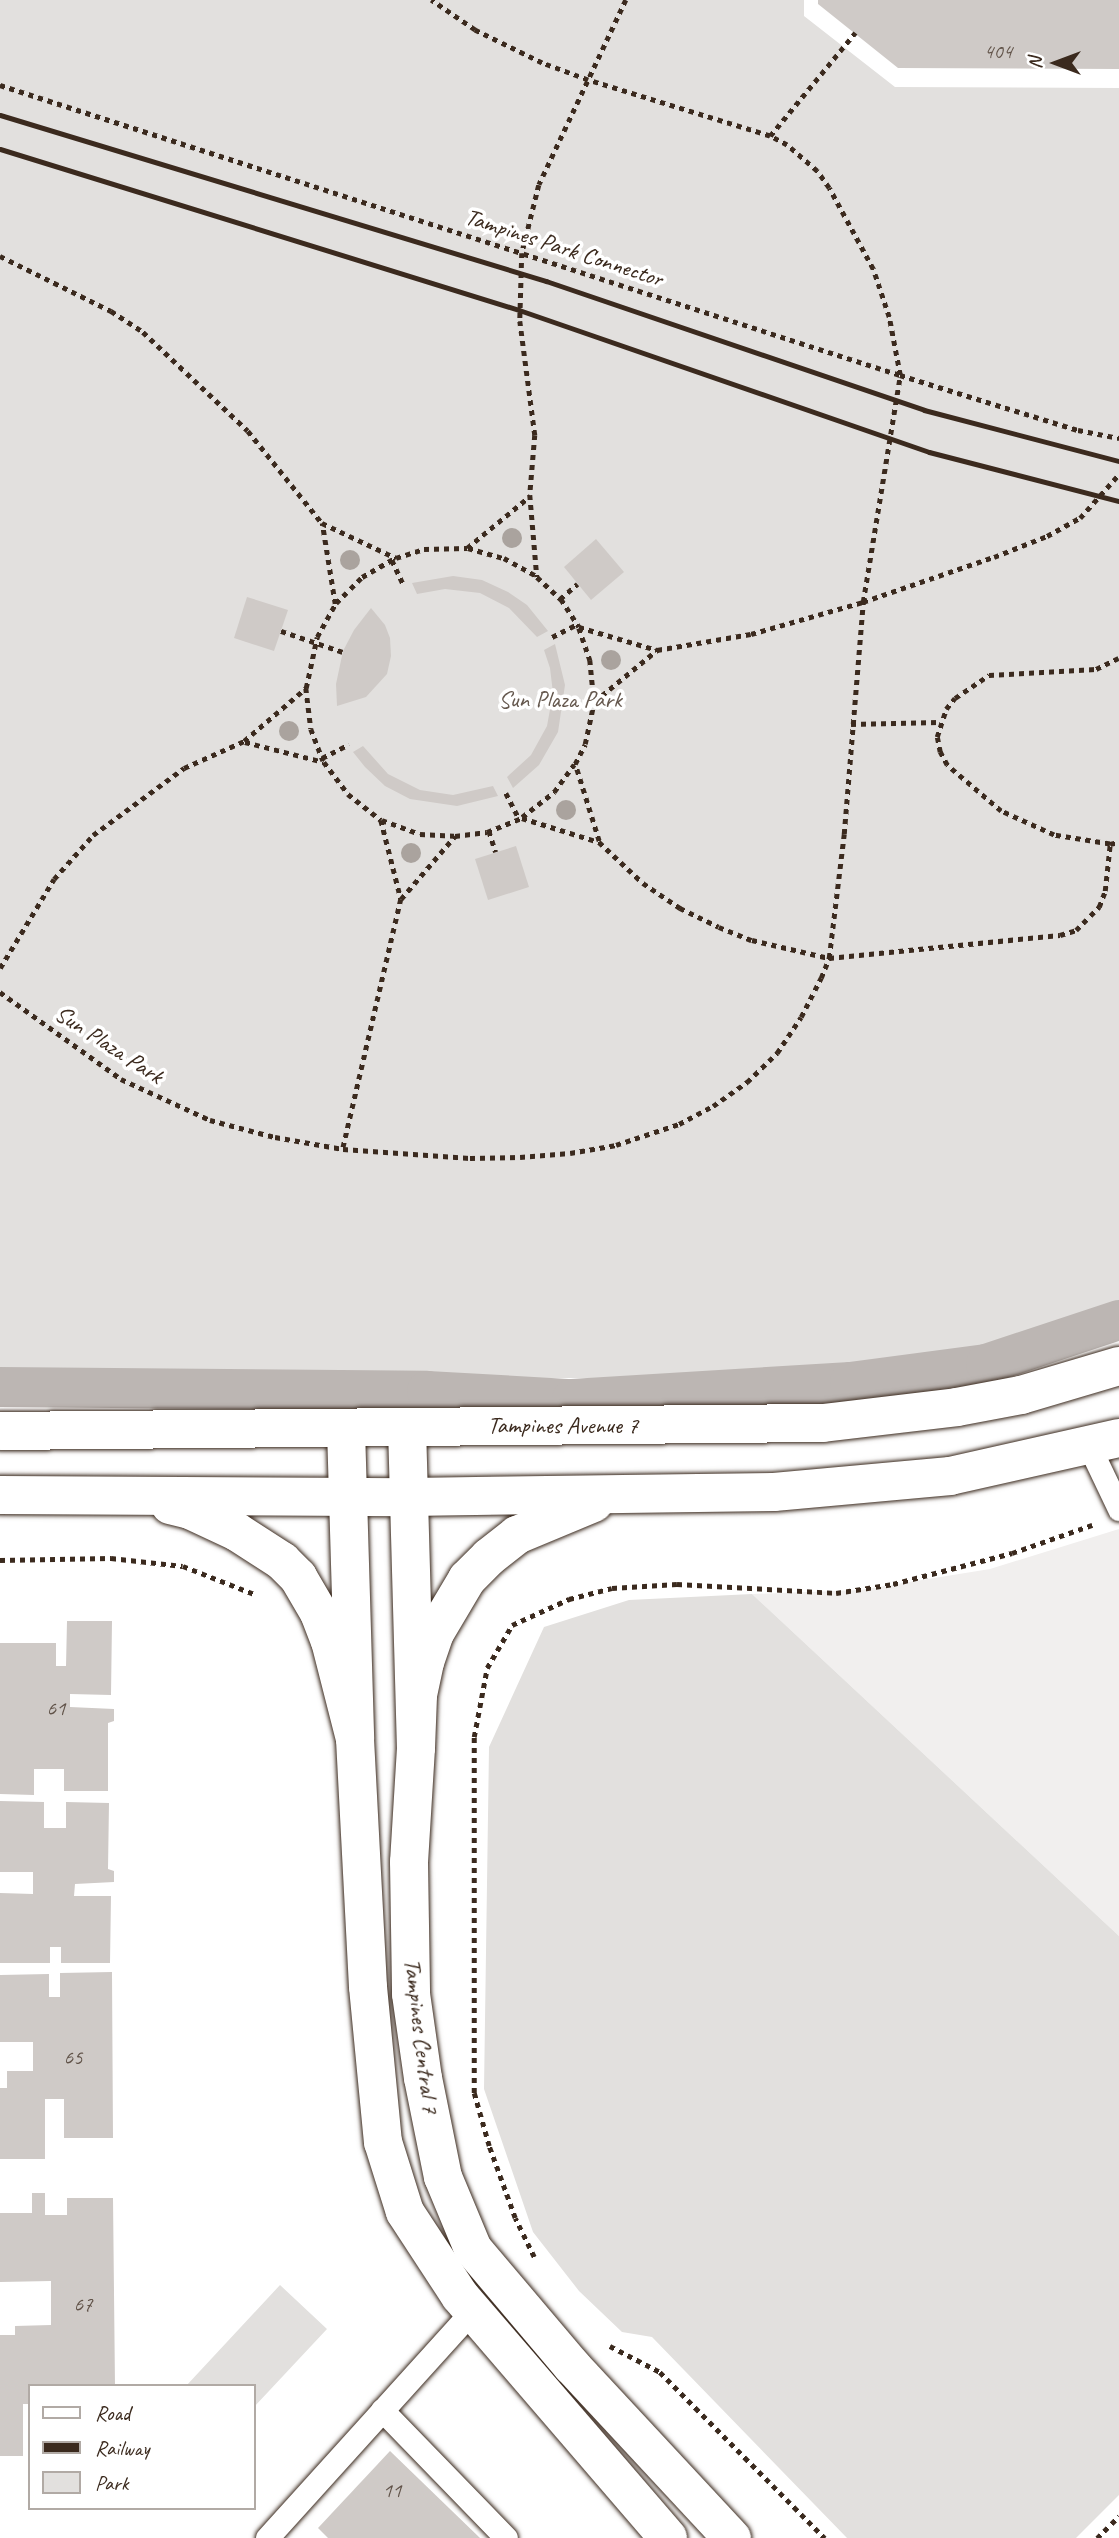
<!DOCTYPE html>
<style>
body{margin:0}
#map{position:relative;width:1119px;height:2538px;overflow:hidden;background:#fff;font-family:Caveat,sans-serif}
div>[style]{position:absolute}
[style*='--x']{left:calc(var(--x)*1px);top:calc(var(--y)*1px);width:calc(var(--w)*1px);rotate:calc(var(--a)*1deg)}
.built>*{inset:0;background:#f1efee}
.green>*{inset:0;background:#e2e0de}
.canal>*{height:40px;margin:-20px;padding:0 20px;transform-origin:20px;border-radius:20px;background:#bcb6b3}
.building>*{inset:0;background:#cfcac7}
.path>*{height:4.5px;margin-top:-2.25px;transform-origin:0;background:repeating-linear-gradient(90deg,#3b2a1e 0 5px,transparent 0 10px)}
.roads{filter:drop-shadow(0 0 2px #3b2a1e) drop-shadow(0 0 2px #3b2a1e)}
.lane>*{height:23px;margin:-11.5px;padding:0 11.5px;transform-origin:11.5px;border-radius:11.5px;background:#fff}
.street>*{height:38px;margin:-19px;padding:0 19px;transform-origin:19px;border-radius:19px;background:#fff}
.secondary>*{height:38px;margin:-19px;padding:0 19px;transform-origin:19px;border-radius:19px;background:#fff}
.rail>*{height:5px;margin:-2.5px;padding:0 2.5px;transform-origin:2.5px;border-radius:2.5px;background:#3b2a1e}
.trees>*{width:20px;height:20px;margin:-10px;border-radius:50%;background:#aaa39e}
span{translate:-50% -50%;white-space:nowrap;text-align:center;line-height:1.15;-webkit-text-stroke:7px #fff;paint-order:stroke}
.number-label{font-size:21px;color:#605248}
.number-label span{-webkit-text-stroke-width:0}
.street-label{font-size:24px;color:#3b2a1e}
.park-label{font-size:24px;color:#65584e}
.legend{position:absolute;left:28px;top:2384px;width:228px;height:126px;box-sizing:border-box;background:#fff;border:2px solid #b1aaa5;margin:0;padding:9px 12px;list-style:none;font-size:21px;color:#3b2a1e}
.legend li{display:flex;align-items:center;gap:14px;height:35px}
.legend b{width:35px;border:2px solid #b1aaa5}
.north{position:absolute;left:1021px;top:28px;width:70px;height:70px;-webkit-text-stroke:5px #fff;paint-order:stroke;rotate:270deg;font-size:19px;font-weight:700;line-height:28px;text-align:center;color:#3b2a1e}
.north::after{content:'';display:block;margin:auto;width:24px;height:32px;background:#3b2a1e;clip-path:polygon(50% 0,100% 100%,50% 72%,0 100%)}
</style>
<div id="map">
<div class="built">
<div style="clip-path:polygon(1119px 1529px,1119px 1936px,752px 1594px,860px 1590px,990px 1569px)"></div>
</div>
<div class="green">
<div style="clip-path:polygon(0 0,804px 0,804px 16px,895px 87px,1119px 88px,1119px 1312px,978px 1354px,865px 1373px,724px 1378px,0 1378px)"></div>
<div style="clip-path:polygon(752px 1594px,1119px 1936px,1119px 2495px,1076px 2538px,847px 2538px,652px 2337px,622px 2332px,579px 2291px,533px 2232px,484px 2089px,489px 1747px,544px 1627px,629px 1600px)"></div>
<div style="clip-path:polygon(280px 2285px,327px 2329px,254px 2407px,254px 2386px,186px 2386px)"></div>
</div>
<div class="canal">
<div style="--x:0;--y:1387;--w:427;--a:0.5"></div>
<div style="--x:427;--y:1391;--w:145;--a:3.2"></div>
<div style="--x:572;--y:1399;--w:279;--a:-3.5"></div>
<div style="--x:850;--y:1382;--w:137;--a:-7.5"></div>
<div style="--x:986;--y:1364;--w:140;--a:-18.3"></div>
</div>
<div class="building">
<div style="clip-path:polygon(818px 0,1119px 0,1119px 69px,898px 68px,818px 4px)"></div>
<div style="clip-path:polygon(596px 539px,624px 572px,591px 600px,564px 567px)"></div>
<div style="clip-path:polygon(453px 576px,482px 580px,508px 592px,527px 605px,548px 631px,537px 637px,509px 608px,480px 593px,445px 589px,417px 594px,412px 583px)"></div>
<div style="clip-path:polygon(247px 597px,288px 610px,274px 651px,234px 638px)"></div>
<div style="clip-path:polygon(371px 608px,385px 625px,390px 638px,391px 656px,387px 674px,366px 697px,337px 706px,336px 684px,343px 651px,354px 630px)"></div>
<div style="clip-path:polygon(555px 644px,565px 685px,558px 732px,539px 765px,513px 788px,507px 777px,531px 755px,547px 726px,553px 693px,550px 668px,544px 650px)"></div>
<div style="clip-path:polygon(363px 746px,388px 774px,420px 790px,453px 795px,493px 786px,498px 796px,457px 806px,410px 799px,385px 786px,365px 767px,353px 752px)"></div>
<div style="clip-path:polygon(516px 846px,529px 887px,488px 900px,475px 859px)"></div>
<div style="clip-path:polygon(67px 1621px,112px 1621px,111px 1695px,70px 1694px,70px 1707px,114px 1709px,114px 1721px,108px 1723px,108px 1791px,64px 1791px,64px 1769px,34px 1769px,34px 1795px,0 1794px,0 1643px,56px 1643px,56px 1666px,66px 1666px)"></div>
<div style="clip-path:polygon(0 1801px,44px 1802px,44px 1828px,66px 1828px,66px 1802px,109px 1803px,108px 1869px,114px 1871px,114px 1882px,75px 1884px,74px 1896px,111px 1896px,110px 1963px,61px 1963px,61px 1947px,50px 1947px,50px 1963px,0 1963px,0 1893px,33px 1894px,33px 1872px,0 1872px)"></div>
<div style="clip-path:polygon(112px 1972px,113px 2138px,64px 2138px,64px 2099px,45px 2099px,45px 2159px,0 2159px,0 2088px,7px 2088px,7px 2071px,33px 2071px,33px 2042px,0 2042px,0 1975px,49px 1974px,49px 1997px,60px 1997px,60px 1973px)"></div>
<div style="clip-path:polygon(32px 2193px,45px 2193px,45px 2215px,67px 2215px,67px 2198px,113px 2198px,115px 2386px,30px 2386px,30px 2404px,23px 2404px,23px 2456px,0 2456px,0 2335px,15px 2335px,15px 2326px,51px 2325px,51px 2281px,0 2282px,0 2213px,32px 2213px)"></div>
<div style="clip-path:polygon(390px 2451px,480px 2538px,328px 2538px,318px 2528px)"></div>
</div>
<div class="path">
<div style="--x:626;--y:0;--w:204;--a:115.2"></div>
<div style="--x:539;--y:185;--w:70;--a:104"></div>
<div style="--x:522;--y:253;--w:68;--a:91.7"></div>
<div style="--x:520;--y:321;--w:115;--a:82.5"></div>
<div style="--x:535;--y:435;--w:60;--a:94.8"></div>
<div style="--x:530;--y:495;--w:82;--a:85.1"></div>
<div style="--x:537;--y:577;--w:33;--a:43"></div>
<div style="--x:561;--y:599;--w:33;--a:57"></div>
<div style="--x:579;--y:627;--w:81;--a:16.4"></div>
<div style="--x:0;--y:85;--w:946;--a:17.86"></div>
<div style="--x:900;--y:375;--w:186;--a:17.2"></div>
<div style="--x:1078;--y:430;--w:42;--a:11"></div>
<div style="--x:770;--y:136;--w:134;--a:-50.5"></div>
<div style="--x:0;--y:256;--w:124;--a:26.4"></div>
<div style="--x:111;--y:311;--w:38;--a:33"></div>
<div style="--x:143;--y:332;--w:144;--a:43.3"></div>
<div style="--x:248;--y:431;--w:118;--a:51.2"></div>
<div style="--x:322;--y:523;--w:82;--a:25.3"></div>
<div style="--x:396;--y:558;--w:29;--a:-18"></div>
<div style="--x:424;--y:549;--w:43;--a:-1.3"></div>
<div style="--x:467;--y:548;--w:82;--a:-39.5"></div>
<div style="--x:468;--y:548;--w:37;--a:16"></div>
<div style="--x:504;--y:558;--w:38;--a:29"></div>
<div style="--x:392;--y:560;--w:29;--a:65"></div>
<div style="--x:560;--y:599;--w:23;--a:-41"></div>
<div style="--x:336;--y:603;--w:37;--a:-45"></div>
<div style="--x:362;--y:577;--w:38;--a:-30"></div>
<div style="--x:579;--y:628;--w:34;--a:71"></div>
<div style="--x:590;--y:660;--w:41;--a:84.4"></div>
<div style="--x:281;--y:631;--w:65;--a:18.7"></div>
<div style="--x:552;--y:637;--w:28;--a:-27"></div>
<div style="--x:306;--y:688;--w:41;--a:83"></div>
<div style="--x:311;--y:729;--w:34;--a:69"></div>
<div style="--x:851;--y:724;--w:88;--a:-1.3"></div>
<div style="--x:245;--y:742;--w:81;--a:14.2"></div>
<div style="--x:324;--y:762;--w:40;--a:53"></div>
<div style="--x:348;--y:794;--w:42;--a:38.2"></div>
<div style="--x:381;--y:820;--w:81;--a:75.8"></div>
<div style="--x:401;--y:899;--w:257;--a:103.1"></div>
<div style="--x:322;--y:758;--w:30;--a:-27"></div>
<div style="--x:506;--y:793;--w:29;--a:63"></div>
<div style="--x:522;--y:817;--w:41;--a:-38"></div>
<div style="--x:554;--y:792;--w:34;--a:-54"></div>
<div style="--x:382;--y:820;--w:40;--a:20.2"></div>
<div style="--x:420;--y:834;--w:34;--a:3"></div>
<div style="--x:489;--y:831;--w:22;--a:72"></div>
<div style="--x:599;--y:841;--w:81;--a:-107.3"></div>
<div style="--x:575;--y:764;--w:22;--a:-63"></div>
<div style="--x:585;--y:744;--w:43;--a:-77.9"></div>
<div style="--x:594;--y:702;--w:82;--a:-39.5"></div>
<div style="--x:657;--y:650;--w:95;--a:-9.7"></div>
<div style="--x:751;--y:634;--w:116;--a:-15.9"></div>
<div style="--x:863;--y:602;--w:139;--a:-19"></div>
<div style="--x:994;--y:557;--w:57;--a:-21.6"></div>
<div style="--x:1047;--y:536;--w:38;--a:-29"></div>
<div style="--x:1080;--y:518;--w:59;--a:-48.4"></div>
<div style="--x:1110;--y:844;--w:57;--a:-170.9"></div>
<div style="--x:1054;--y:835;--w:58;--a:-155.6"></div>
<div style="--x:1001;--y:811;--w:71;--a:-139.6"></div>
<div style="--x:947;--y:765;--w:15;--a:-118"></div>
<div style="--x:940;--y:752;--w:15;--a:-101"></div>
<div style="--x:937;--y:737;--w:29;--a:-72"></div>
<div style="--x:946;--y:709;--w:14;--a:-51"></div>
<div style="--x:955;--y:698;--w:41;--a:-34.1"></div>
<div style="--x:989;--y:675;--w:107;--a:-3.2"></div>
<div style="--x:1096;--y:669;--w:25;--a:-26"></div>
<div style="--x:401;--y:899;--w:83;--a:-49.4"></div>
<div style="--x:455;--y:836;--w:32;--a:-7"></div>
<div style="--x:487;--y:832;--w:38;--a:-22"></div>
<div style="--x:522;--y:818;--w:81;--a:17.3"></div>
<div style="--x:599;--y:842;--w:60;--a:43"></div>
<div style="--x:643;--y:883;--w:45;--a:34"></div>
<div style="--x:680;--y:908;--w:43;--a:26"></div>
<div style="--x:719;--y:927;--w:35;--a:22"></div>
<div style="--x:752;--y:940;--w:79;--a:13.2"></div>
<div style="--x:829;--y:958;--w:232;--a:-5.7"></div>
<div style="--x:1060;--y:935;--w:17;--a:-17"></div>
<div style="--x:1076;--y:930;--w:33;--a:-45"></div>
<div style="--x:1099;--y:907;--w:17;--a:-69"></div>
<div style="--x:1105;--y:891;--w:47;--a:-83.9"></div>
<div style="--x:1110;--y:844;--w:9;--a:-13"></div>
<div style="--x:0;--y:968;--w:104;--a:-58.8"></div>
<div style="--x:54;--y:879;--w:59;--a:-48.4"></div>
<div style="--x:93;--y:835;--w:113;--a:-36.4"></div>
<div style="--x:184;--y:768;--w:66;--a:-24.2"></div>
<div style="--x:244;--y:741;--w:82;--a:-40.5"></div>
<div style="--x:306;--y:688;--w:52;--a:-77.8"></div>
<div style="--x:317;--y:637;--w:38;--a:-61"></div>
<div style="--x:335;--y:604;--w:82;--a:-99.1"></div>
<div style="--x:0;--y:992;--w:149;--a:35.7"></div>
<div style="--x:121;--y:1079;--w:98;--a:24.7"></div>
<div style="--x:210;--y:1120;--w:67;--a:14.7"></div>
<div style="--x:275;--y:1137;--w:69;--a:10"></div>
<div style="--x:343;--y:1149;--w:127;--a:4.1"></div>
<div style="--x:470;--y:1158;--w:50;--a:-1.1"></div>
<div style="--x:520;--y:1157;--w:50;--a:-4.6"></div>
<div style="--x:570;--y:1153;--w:47;--a:-9.9"></div>
<div style="--x:616;--y:1145;--w:66;--a:-18.4"></div>
<div style="--x:679;--y:1124;--w:38;--a:-28"></div>
<div style="--x:713;--y:1106;--w:42;--a:-35.2"></div>
<div style="--x:747;--y:1082;--w:42;--a:-44"></div>
<div style="--x:777;--y:1053;--w:43;--a:-56.3"></div>
<div style="--x:801;--y:1017;--w:44;--a:-62.9"></div>
<div style="--x:821;--y:978;--w:22;--a:-68"></div>
<div style="--x:829;--y:958;--w:125;--a:-83.1"></div>
<div style="--x:844;--y:834;--w:233;--a:-85.3"></div>
<div style="--x:863;--y:602;--w:230;--a:-80.7"></div>
<div style="--x:900;--y:375;--w:59;--a:-100.7"></div>
<div style="--x:889;--y:317;--w:51;--a:-108.4"></div>
<div style="--x:873;--y:269;--w:92;--a:-118.5"></div>
<div style="--x:829;--y:188;--w:21;--a:-125"></div>
<div style="--x:817;--y:171;--w:40;--a:-139"></div>
<div style="--x:787;--y:145;--w:19;--a:-152"></div>
<div style="--x:770;--y:136;--w:190;--a:-162.9"></div>
<div style="--x:588;--y:80;--w:49;--a:-159.7"></div>
<div style="--x:542;--y:63;--w:75;--a:-153.8"></div>
<div style="--x:475;--y:30;--w:53;--a:-145.7"></div>
<div style="--x:0;--y:1560;--w:111;--a:-1"></div>
<div style="--x:111;--y:1558;--w:72;--a:6.3"></div>
<div style="--x:183;--y:1566;--w:79;--a:21.4"></div>
<div style="--x:534;--y:2257;--w:43;--a:-116"></div>
<div style="--x:515;--y:2218;--w:77;--a:-109.9"></div>
<div style="--x:489;--y:2146;--w:55;--a:-105.8"></div>
<div style="--x:474;--y:2093;--w:356;--a:-90"></div>
<div style="--x:474;--y:1737;--w:70;--a:-79.3"></div>
<div style="--x:487;--y:1668;--w:50;--a:-59.8"></div>
<div style="--x:512;--y:1625;--w:63;--a:-24.5"></div>
<div style="--x:569;--y:1599;--w:44;--a:-14.3"></div>
<div style="--x:612;--y:1588;--w:65;--a:-3.5"></div>
<div style="--x:677;--y:1584;--w:159;--a:3.2"></div>
<div style="--x:836;--y:1593;--w:58;--a:-9"></div>
<div style="--x:893;--y:1584;--w:123;--a:-14.6"></div>
<div style="--x:1012;--y:1553;--w:85;--a:-19.3"></div>
<div style="--x:610;--y:2346;--w:56;--a:27.5"></div>
<div style="--x:660;--y:2372;--w:234;--a:45.2"></div>
<div style="--x:1097;--y:2538;--w:31;--a:-45"></div>
</div>
<div class="roads">
<div class="lane">
<div style="--x:1089;--y:1446;--w:70;--a:64.5"></div>
<div style="--x:382;--y:2410;--w:178;--a:45.9"></div>
<div style="--x:267;--y:2538;--w:306;--a:-47.9"></div>
</div>
<div class="street">
<div style="--x:407;--y:1427;--w:321;--a:88.4"></div>
<div style="--x:416;--y:1748;--w:114;--a:93.5"></div>
<div style="--x:409;--y:1862;--w:132;--a:89.1"></div>
<div style="--x:411;--y:1994;--w:85;--a:81.9"></div>
<div style="--x:423;--y:2078;--w:101;--a:78.6"></div>
<div style="--x:443;--y:2177;--w:78;--a:67.4"></div>
<div style="--x:473;--y:2249;--w:153;--a:49.8"></div>
<div style="--x:572;--y:2366;--w:235;--a:47.1"></div>
<div style="--x:346;--y:1429;--w:310;--a:88.3"></div>
<div style="--x:355;--y:1739;--w:248;--a:87"></div>
<div style="--x:368;--y:1987;--w:156;--a:84.5"></div>
<div style="--x:383;--y:2142;--w:73;--a:72.6"></div>
<div style="--x:405;--y:2212;--w:100;--a:56.8"></div>
<div style="--x:460;--y:2296;--w:319;--a:49.3"></div>
</div>
<div class="secondary">
<div style="--x:0;--y:1431;--w:823;--a:-0.56"></div>
<div style="--x:823;--y:1423;--w:135;--a:-6.8"></div>
<div style="--x:957;--y:1407;--w:65;--a:-10.6"></div>
<div style="--x:1021;--y:1395;--w:102;--a:-16.5"></div>
<div style="--x:0;--y:1495;--w:409;--a:0.3"></div>
<div style="--x:409;--y:1497;--w:365;--a:-0.8"></div>
<div style="--x:774;--y:1492;--w:177;--a:-5.2"></div>
<div style="--x:950;--y:1476;--w:173;--a:-12.7"></div>
<div style="--x:170;--y:1505;--w:21;--a:14"></div>
<div style="--x:190;--y:1510;--w:52;--a:25.1"></div>
<div style="--x:237;--y:1532;--w:54;--a:32.8"></div>
<div style="--x:282;--y:1561;--w:23;--a:45"></div>
<div style="--x:298;--y:1577;--w:42;--a:59.7"></div>
<div style="--x:319;--y:1613;--w:30;--a:69"></div>
<div style="--x:330;--y:1641;--w:101;--a:75.7"></div>
<div style="--x:416;--y:1748;--w:53;--a:-87.8"></div>
<div style="--x:418;--y:1695;--w:34;--a:-78"></div>
<div style="--x:425;--y:1662;--w:31;--a:-71"></div>
<div style="--x:435;--y:1633;--w:63;--a:-59.3"></div>
<div style="--x:467;--y:1579;--w:31;--a:-45"></div>
<div style="--x:489;--y:1557;--w:36;--a:-38"></div>
<div style="--x:517;--y:1535;--w:83;--a:-22.6"></div>
</div>
</div>
<div class="rail">
<div style="--x:0;--y:115;--w:571;--a:16.91"></div>
<div style="--x:546;--y:281;--w:399;--a:18.8"></div>
<div style="--x:924;--y:410;--w:202;--a:14.7"></div>
<div style="--x:0;--y:149;--w:543;--a:17.23"></div>
<div style="--x:519;--y:310;--w:434;--a:19.1"></div>
<div style="--x:929;--y:452;--w:196;--a:14.5"></div>
</div>
<div class="trees">
<div style="left:512px;top:538px"></div>
<div style="left:350px;top:560px"></div>
<div style="left:611px;top:660px"></div>
<div style="left:289px;top:731px"></div>
<div style="left:566px;top:810px"></div>
<div style="left:411px;top:853px"></div>
</div>
<div class="number-label">
<span style="left:998px;top:51px">404</span>
<span style="left:56px;top:1708px">61</span>
<span style="left:73px;top:2057px">65</span>
<span style="left:83px;top:2304px">67</span>
<span style="left:392px;top:2490px">11</span>
</div>
<div class="street-label">
<span style="left:564px;top:248px;rotate:18deg">Tampines Park Connector</span>
<span style="left:109px;top:1045px;rotate:33deg">Sun Plaza Park</span>
<span style="left:563px;top:1426px">Tampines Avenue 7</span>
<span style="left:421px;top:2036px;rotate:83deg">Tampines Central 7</span>
</div>
<div class="park-label">
<span style="left:560px;top:700px">Sun Plaza Park</span>
</div>
<ul class="legend">
<li><b style="height:9px;background:#fff"></b>Road</li>
<li><b style="height:9px;background:#3b2a1e"></b>Railway</li>
<li><b style="height:19px;background:#e2e0de"></b>Park</li>
</ul>
<div class="north">N</div>
</div>
